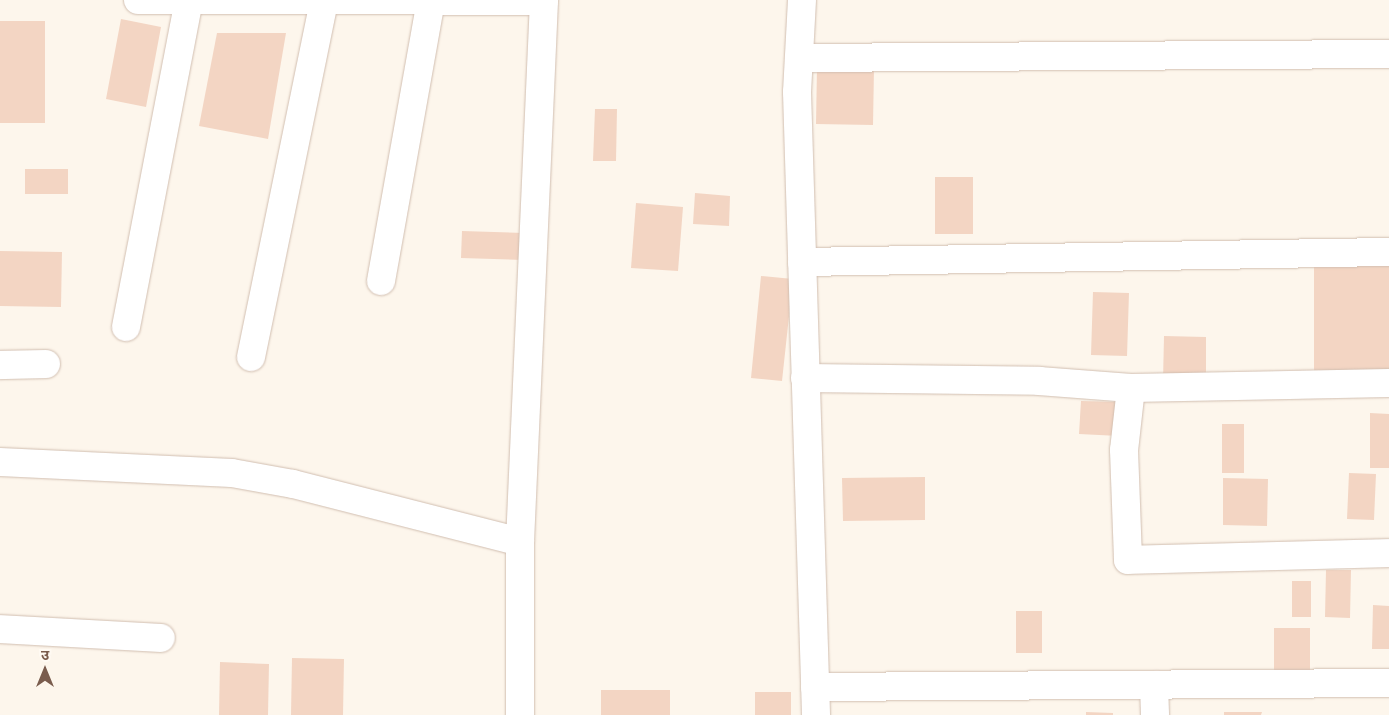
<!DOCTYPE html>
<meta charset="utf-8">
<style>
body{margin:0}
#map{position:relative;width:1389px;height:715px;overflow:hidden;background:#fdf6ec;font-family:"IBM Plex Sans","Noto Sans Devanagari",sans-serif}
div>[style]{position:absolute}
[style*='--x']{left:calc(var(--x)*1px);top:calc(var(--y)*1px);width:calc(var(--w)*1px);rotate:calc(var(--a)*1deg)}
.building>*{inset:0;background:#f3d5c3}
.roads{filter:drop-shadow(0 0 1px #d1beb0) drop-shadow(0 0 1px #d1beb0)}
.minor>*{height:28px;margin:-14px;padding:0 14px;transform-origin:14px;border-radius:14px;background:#fff}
.tertiary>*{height:28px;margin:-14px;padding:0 14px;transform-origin:14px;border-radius:14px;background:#fff}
span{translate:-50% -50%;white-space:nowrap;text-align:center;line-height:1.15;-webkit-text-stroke:4px #fffaf3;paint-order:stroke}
.north{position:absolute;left:20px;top:645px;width:50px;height:50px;-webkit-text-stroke:4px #fffaf3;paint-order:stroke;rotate:0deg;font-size:14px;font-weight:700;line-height:20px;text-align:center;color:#7a5c4d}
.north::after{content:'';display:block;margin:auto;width:18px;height:22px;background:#7a5c4d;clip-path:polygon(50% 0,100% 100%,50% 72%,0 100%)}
</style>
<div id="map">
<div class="building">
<div style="clip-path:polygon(121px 19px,161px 27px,146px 107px,106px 99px)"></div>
<div style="clip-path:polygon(0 21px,45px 21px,45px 123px,0 123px)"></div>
<div style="clip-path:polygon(217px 33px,286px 33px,268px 139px,199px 126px)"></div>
<div style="clip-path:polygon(817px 67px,874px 68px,873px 125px,816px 124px)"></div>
<div style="clip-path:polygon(595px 109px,617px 109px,616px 161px,593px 161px)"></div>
<div style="clip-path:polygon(25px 169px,68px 169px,68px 194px,25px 194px)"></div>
<div style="clip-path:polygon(935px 177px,973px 177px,973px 234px,935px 234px)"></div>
<div style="clip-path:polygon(695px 193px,730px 196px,729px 226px,693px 224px)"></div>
<div style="clip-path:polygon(636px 203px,683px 207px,678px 271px,631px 268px)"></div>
<div style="clip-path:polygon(462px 231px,524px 233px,523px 260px,461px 258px)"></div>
<div style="clip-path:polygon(0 251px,62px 252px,61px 307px,0 306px)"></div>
<div style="clip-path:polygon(1389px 263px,1389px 374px,1314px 374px,1314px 264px)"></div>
<div style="clip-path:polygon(761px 276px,793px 279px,782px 381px,751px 378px)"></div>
<div style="clip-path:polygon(1093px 292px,1129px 293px,1127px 356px,1091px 355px)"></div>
<div style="clip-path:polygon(1164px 336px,1206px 337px,1206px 380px,1163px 381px)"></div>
<div style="clip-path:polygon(1081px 401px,1120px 402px,1119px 436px,1079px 434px)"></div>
<div style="clip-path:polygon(1370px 413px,1389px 414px,1389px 468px,1370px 468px)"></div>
<div style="clip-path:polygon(1222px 424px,1244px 424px,1244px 473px,1222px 473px)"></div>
<div style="clip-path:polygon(1349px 473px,1376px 474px,1374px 520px,1347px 519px)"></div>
<div style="clip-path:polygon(925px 477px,925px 520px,843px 521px,842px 478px)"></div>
<div style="clip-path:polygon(1223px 478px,1268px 479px,1267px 526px,1223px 525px)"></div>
<div style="clip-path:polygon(1326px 570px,1351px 570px,1350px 618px,1325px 617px)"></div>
<div style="clip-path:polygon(1292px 581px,1311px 581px,1311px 617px,1292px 617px)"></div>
<div style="clip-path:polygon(1373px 605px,1389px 606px,1389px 649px,1372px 649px)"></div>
<div style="clip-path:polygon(1016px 611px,1042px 611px,1042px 653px,1016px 653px)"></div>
<div style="clip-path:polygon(1274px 628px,1310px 628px,1310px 677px,1274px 677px)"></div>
<div style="clip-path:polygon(292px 658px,344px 659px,343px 715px,291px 715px)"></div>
<div style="clip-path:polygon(220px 662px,269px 664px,268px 715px,219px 715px)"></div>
<div style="clip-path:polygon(601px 690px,670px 690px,670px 715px,601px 715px)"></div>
<div style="clip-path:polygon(755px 692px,791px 692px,791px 715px,755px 715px)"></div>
<div style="clip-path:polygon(1086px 712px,1113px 713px,1113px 715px,1086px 715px)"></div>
<div style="clip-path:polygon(1224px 712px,1262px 712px,1261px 715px,1224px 715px)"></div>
</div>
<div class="roads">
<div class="minor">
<div style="--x:138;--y:0;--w:406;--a:0.1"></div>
<div style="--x:802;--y:0;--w:92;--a:93.1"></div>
<div style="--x:797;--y:92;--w:623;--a:88.25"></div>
<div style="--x:799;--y:58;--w:590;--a:-0.39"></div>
<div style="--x:802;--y:262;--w:587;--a:-0.98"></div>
<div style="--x:381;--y:281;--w:284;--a:-79.9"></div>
<div style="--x:126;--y:327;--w:333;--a:-79.1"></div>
<div style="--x:251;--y:357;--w:362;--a:-78.4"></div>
<div style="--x:0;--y:365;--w:46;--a:-1.2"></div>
<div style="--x:805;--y:378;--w:234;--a:0.7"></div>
<div style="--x:1039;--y:381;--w:92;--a:4.4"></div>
<div style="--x:1131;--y:388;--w:258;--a:-1.1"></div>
<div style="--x:1131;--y:388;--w:62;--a:96.4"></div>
<div style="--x:1124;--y:450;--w:110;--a:87.9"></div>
<div style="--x:1128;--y:560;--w:261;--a:-1.5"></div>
<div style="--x:0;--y:462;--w:232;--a:2.7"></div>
<div style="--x:232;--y:473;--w:62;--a:10.2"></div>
<div style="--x:293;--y:484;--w:234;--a:14.3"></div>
<div style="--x:0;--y:629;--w:161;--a:3.2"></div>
<div style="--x:1154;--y:685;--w:30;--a:88"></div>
<div style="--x:815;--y:687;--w:574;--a:-0.4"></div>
</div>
<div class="tertiary">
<div style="--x:520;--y:715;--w:173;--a:-90"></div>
<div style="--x:520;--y:542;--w:543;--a:-87.46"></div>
</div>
</div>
<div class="north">उ</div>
</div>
